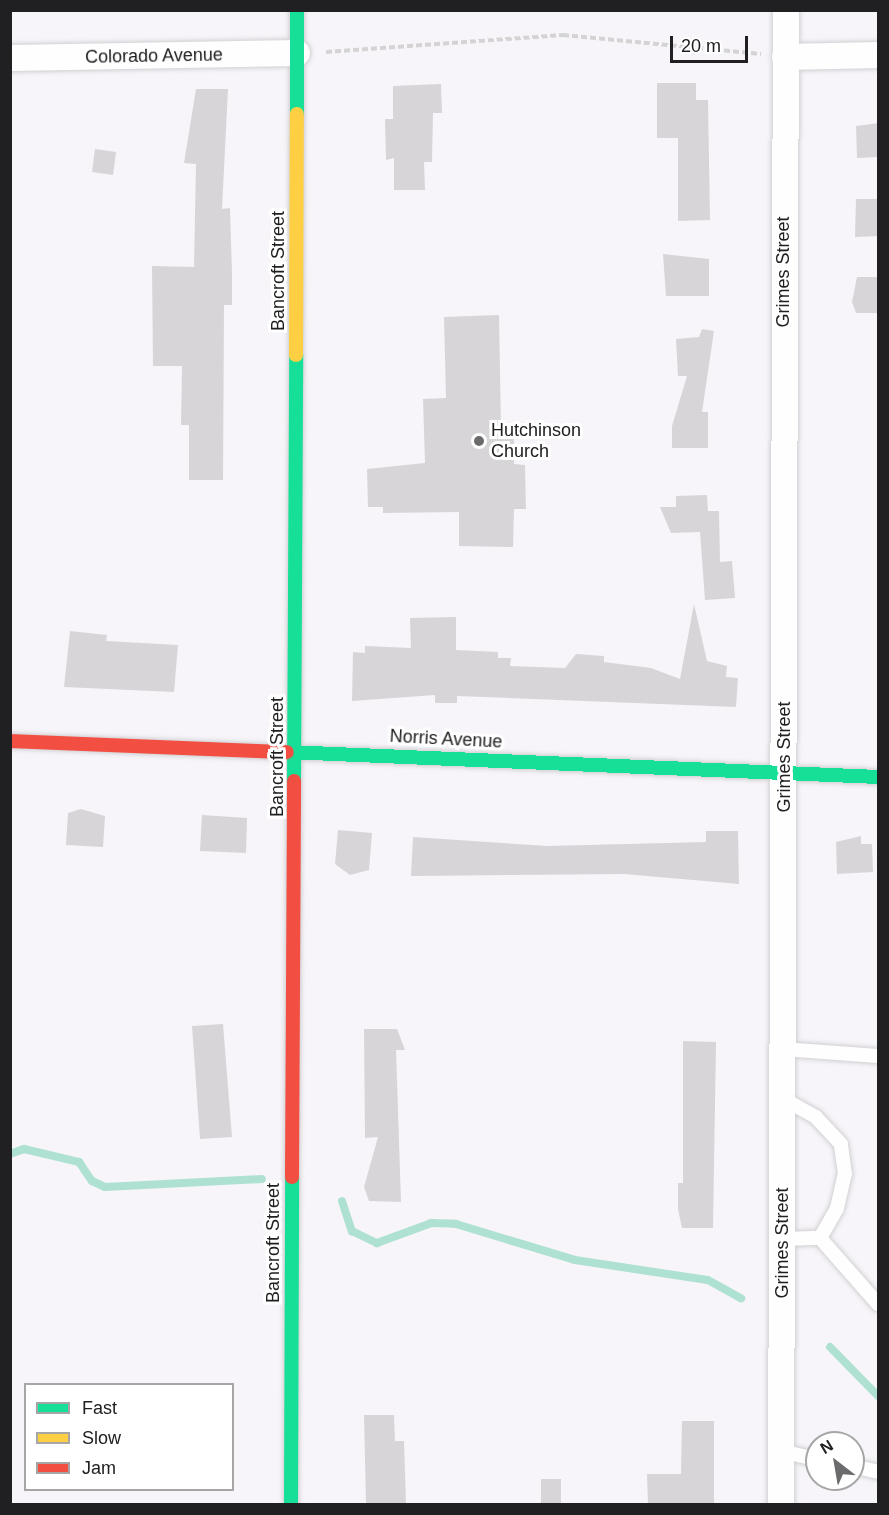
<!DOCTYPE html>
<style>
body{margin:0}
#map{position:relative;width:889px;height:1515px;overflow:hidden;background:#f7f5f9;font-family:Arial,sans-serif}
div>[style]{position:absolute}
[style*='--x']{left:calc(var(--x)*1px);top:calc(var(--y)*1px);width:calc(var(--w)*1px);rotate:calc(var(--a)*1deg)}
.stream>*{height:8px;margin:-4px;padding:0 4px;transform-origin:4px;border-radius:4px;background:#aee1d1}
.building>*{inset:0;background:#d7d5d8}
.path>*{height:4px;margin-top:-2px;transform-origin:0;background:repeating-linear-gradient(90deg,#d4d4d4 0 6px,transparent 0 9px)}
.roads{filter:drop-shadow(0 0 2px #d1d0d3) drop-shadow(0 0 2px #d1d0d3)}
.lane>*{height:14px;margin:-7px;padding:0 7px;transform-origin:7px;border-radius:7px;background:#fefefe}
.street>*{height:26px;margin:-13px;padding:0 13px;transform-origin:13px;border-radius:13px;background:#fefefe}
.fast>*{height:14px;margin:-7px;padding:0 7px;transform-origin:7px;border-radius:7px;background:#16e098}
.slow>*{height:14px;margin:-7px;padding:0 7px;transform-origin:7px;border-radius:7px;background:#ffcf43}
.jam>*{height:14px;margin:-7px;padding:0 7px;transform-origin:7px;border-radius:7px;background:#f24e42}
.dots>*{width:16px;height:16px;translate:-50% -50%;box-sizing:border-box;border:3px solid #fff;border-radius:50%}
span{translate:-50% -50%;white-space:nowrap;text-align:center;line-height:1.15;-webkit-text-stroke:6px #fff;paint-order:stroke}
.street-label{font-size:18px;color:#202022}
.poi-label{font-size:18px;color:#202022}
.left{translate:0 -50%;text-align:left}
.frame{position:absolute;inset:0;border:12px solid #202022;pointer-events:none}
.legend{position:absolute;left:24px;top:1383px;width:210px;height:108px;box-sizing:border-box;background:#fff;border:2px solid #a6a6a7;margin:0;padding:8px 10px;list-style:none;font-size:18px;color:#202022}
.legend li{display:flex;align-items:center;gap:12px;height:30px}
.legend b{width:30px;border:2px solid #a6a6a7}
.north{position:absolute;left:805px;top:1431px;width:60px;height:60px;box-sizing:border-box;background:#fff;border:2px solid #a6a6a7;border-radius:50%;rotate:329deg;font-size:16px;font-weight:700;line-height:24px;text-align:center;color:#202022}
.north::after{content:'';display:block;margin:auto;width:21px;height:27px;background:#6b6b6d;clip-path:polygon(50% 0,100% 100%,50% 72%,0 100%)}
.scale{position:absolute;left:670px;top:36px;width:78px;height:27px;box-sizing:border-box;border:3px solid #202022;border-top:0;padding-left:8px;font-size:18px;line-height:21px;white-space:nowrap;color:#202022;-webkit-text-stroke:4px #fff;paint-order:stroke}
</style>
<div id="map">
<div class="stream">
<div style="--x:10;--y:1154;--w:15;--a:-20"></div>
<div style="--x:24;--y:1149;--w:57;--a:13.3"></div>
<div style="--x:79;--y:1162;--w:23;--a:56"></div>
<div style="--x:92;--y:1181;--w:14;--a:25"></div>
<div style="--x:105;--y:1187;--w:157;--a:-2.9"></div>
<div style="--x:342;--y:1201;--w:32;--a:72"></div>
<div style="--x:352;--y:1231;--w:28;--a:26"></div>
<div style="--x:377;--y:1243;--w:58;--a:-20.3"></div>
<div style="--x:431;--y:1223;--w:25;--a:2"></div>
<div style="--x:456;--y:1224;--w:124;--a:16.8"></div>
<div style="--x:575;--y:1260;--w:134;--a:8.6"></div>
<div style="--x:708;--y:1280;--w:38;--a:29"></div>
<div style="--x:830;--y:1347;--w:69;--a:45.6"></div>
</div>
<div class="building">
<div style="clip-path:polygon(657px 83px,696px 83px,696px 100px,708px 100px,710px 220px,678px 221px,678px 138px,657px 138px)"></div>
<div style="clip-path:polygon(441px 84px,442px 113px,433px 113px,432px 162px,424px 162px,425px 190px,394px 190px,394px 158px,386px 160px,385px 119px,393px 119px,393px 86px)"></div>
<div style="clip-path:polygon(196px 89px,228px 89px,222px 209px,230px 208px,232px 273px,232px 305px,224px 305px,223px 480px,189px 480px,189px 425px,181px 425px,182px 366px,153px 366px,152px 266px,194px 267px,196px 164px,184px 163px)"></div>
<div style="clip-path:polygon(879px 123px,879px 157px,857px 158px,856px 126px)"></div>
<div style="clip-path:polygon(95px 149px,116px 152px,113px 175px,92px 172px)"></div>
<div style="clip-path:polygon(856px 199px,879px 199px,879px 236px,855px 237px)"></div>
<div style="clip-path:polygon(663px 254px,709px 259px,709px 296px,666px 296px)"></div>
<div style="clip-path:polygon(857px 277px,879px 277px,879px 313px,856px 313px,852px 302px)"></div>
<div style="clip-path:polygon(499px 315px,501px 429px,514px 429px,514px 464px,525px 465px,526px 509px,514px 509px,513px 547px,459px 546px,459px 512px,383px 513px,383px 507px,368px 507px,367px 469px,425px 463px,423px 399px,446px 398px,444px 317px)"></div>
<div style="clip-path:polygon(702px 329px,714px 331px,702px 412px,708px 412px,708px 448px,672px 448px,672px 426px,687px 376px,678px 376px,676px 339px,699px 337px)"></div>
<div style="clip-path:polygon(707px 495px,708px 511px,719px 511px,720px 562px,732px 561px,735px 598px,705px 600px,700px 532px,671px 533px,660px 507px,676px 507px,676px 496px)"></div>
<div style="clip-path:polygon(694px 604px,707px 661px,727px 666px,726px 677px,738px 678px,736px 707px,457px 696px,457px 703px,435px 703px,435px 695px,352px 701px,353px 652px,365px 653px,365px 646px,411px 648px,410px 618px,456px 617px,456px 650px,498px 652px,498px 658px,511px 658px,510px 666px,565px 668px,576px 654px,604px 656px,604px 662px,651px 668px,680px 679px)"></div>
<div style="clip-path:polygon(70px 631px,107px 635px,106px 641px,178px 645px,174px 692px,64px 687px)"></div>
<div style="clip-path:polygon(81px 809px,105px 816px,103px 847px,66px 845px,68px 813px)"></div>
<div style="clip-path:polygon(202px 815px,247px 818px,246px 853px,200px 851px)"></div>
<div style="clip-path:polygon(338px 830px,372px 833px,369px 870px,350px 875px,335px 864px)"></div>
<div style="clip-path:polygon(706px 831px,738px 831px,739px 884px,624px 874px,411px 876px,413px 837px,547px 846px,706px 842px)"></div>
<div style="clip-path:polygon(861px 836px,861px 844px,872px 844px,873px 872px,837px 874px,836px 842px)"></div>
<div style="clip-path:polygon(223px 1024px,232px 1137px,200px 1139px,192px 1026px)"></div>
<div style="clip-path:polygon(364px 1029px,397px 1029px,405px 1050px,396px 1050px,401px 1202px,369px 1201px,364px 1187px,378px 1137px,365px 1138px)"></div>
<div style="clip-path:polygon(683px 1041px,716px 1042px,713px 1228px,682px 1228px,678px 1209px,678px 1183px,683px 1183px)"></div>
<div style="clip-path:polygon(364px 1415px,394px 1415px,395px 1441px,404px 1441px,406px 1504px,366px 1504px)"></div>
<div style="clip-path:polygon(682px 1421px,714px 1421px,714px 1504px,648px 1504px,647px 1474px,681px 1474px)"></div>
<div style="clip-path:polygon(541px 1479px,561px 1479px,561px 1504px,541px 1504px)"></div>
</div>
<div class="path">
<div style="--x:326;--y:52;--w:238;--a:-4.1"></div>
<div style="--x:563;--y:35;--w:199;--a:5.5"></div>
</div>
<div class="roads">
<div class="lane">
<div style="--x:783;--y:1049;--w:95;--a:4.2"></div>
<div style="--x:820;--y:1238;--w:88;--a:48.7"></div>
<div style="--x:782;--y:1239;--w:38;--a:-2"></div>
<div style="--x:820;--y:1238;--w:34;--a:-60"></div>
<div style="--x:837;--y:1208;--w:35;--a:-77"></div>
<div style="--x:845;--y:1174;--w:30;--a:-98"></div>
<div style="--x:841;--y:1144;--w:37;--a:-133"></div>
<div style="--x:816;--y:1117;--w:39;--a:-151"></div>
<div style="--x:781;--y:1451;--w:37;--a:13"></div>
<div style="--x:853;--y:1466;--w:26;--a:13"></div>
</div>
<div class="street">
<div style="--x:785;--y:57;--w:93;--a:-1.2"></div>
<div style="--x:10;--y:58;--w:287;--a:-1"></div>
<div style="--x:781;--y:1504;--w:1494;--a:-89.81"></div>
</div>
<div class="fast">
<div style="--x:297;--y:114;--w:104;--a:-90"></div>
<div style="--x:287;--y:752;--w:592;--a:2.42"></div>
<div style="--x:294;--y:781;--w:426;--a:-89.7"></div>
<div style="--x:291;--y:1504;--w:327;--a:-89.8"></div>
</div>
<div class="slow">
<div style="--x:296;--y:355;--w:241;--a:-89.8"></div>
</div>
<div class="jam">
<div style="--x:10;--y:741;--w:277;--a:2.3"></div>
<div style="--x:292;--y:1177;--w:396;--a:-89.7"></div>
</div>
</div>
<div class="dots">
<div style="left:479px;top:441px;background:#6b6b6d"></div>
</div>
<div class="street-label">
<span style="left:154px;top:56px;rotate:-1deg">Colorado Avenue</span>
<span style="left:278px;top:271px;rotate:-90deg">Bancroft Street</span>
<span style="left:783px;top:272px;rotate:-90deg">Grimes Street</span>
<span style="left:446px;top:739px;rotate:3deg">Norris Avenue</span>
<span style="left:277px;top:757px;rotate:-90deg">Bancroft Street</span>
<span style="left:784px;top:757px;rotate:-90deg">Grimes Street</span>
<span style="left:273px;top:1243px;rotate:-90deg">Bancroft Street</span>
<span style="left:782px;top:1243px;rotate:-90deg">Grimes Street</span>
</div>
<div class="poi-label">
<span class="left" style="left:491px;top:441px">Hutchinson<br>Church</span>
</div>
<div class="frame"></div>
<ul class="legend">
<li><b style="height:8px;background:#16e098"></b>Fast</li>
<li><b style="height:8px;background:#ffcf43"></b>Slow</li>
<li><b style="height:8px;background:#f24e42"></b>Jam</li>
</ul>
<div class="north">N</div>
<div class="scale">20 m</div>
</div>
